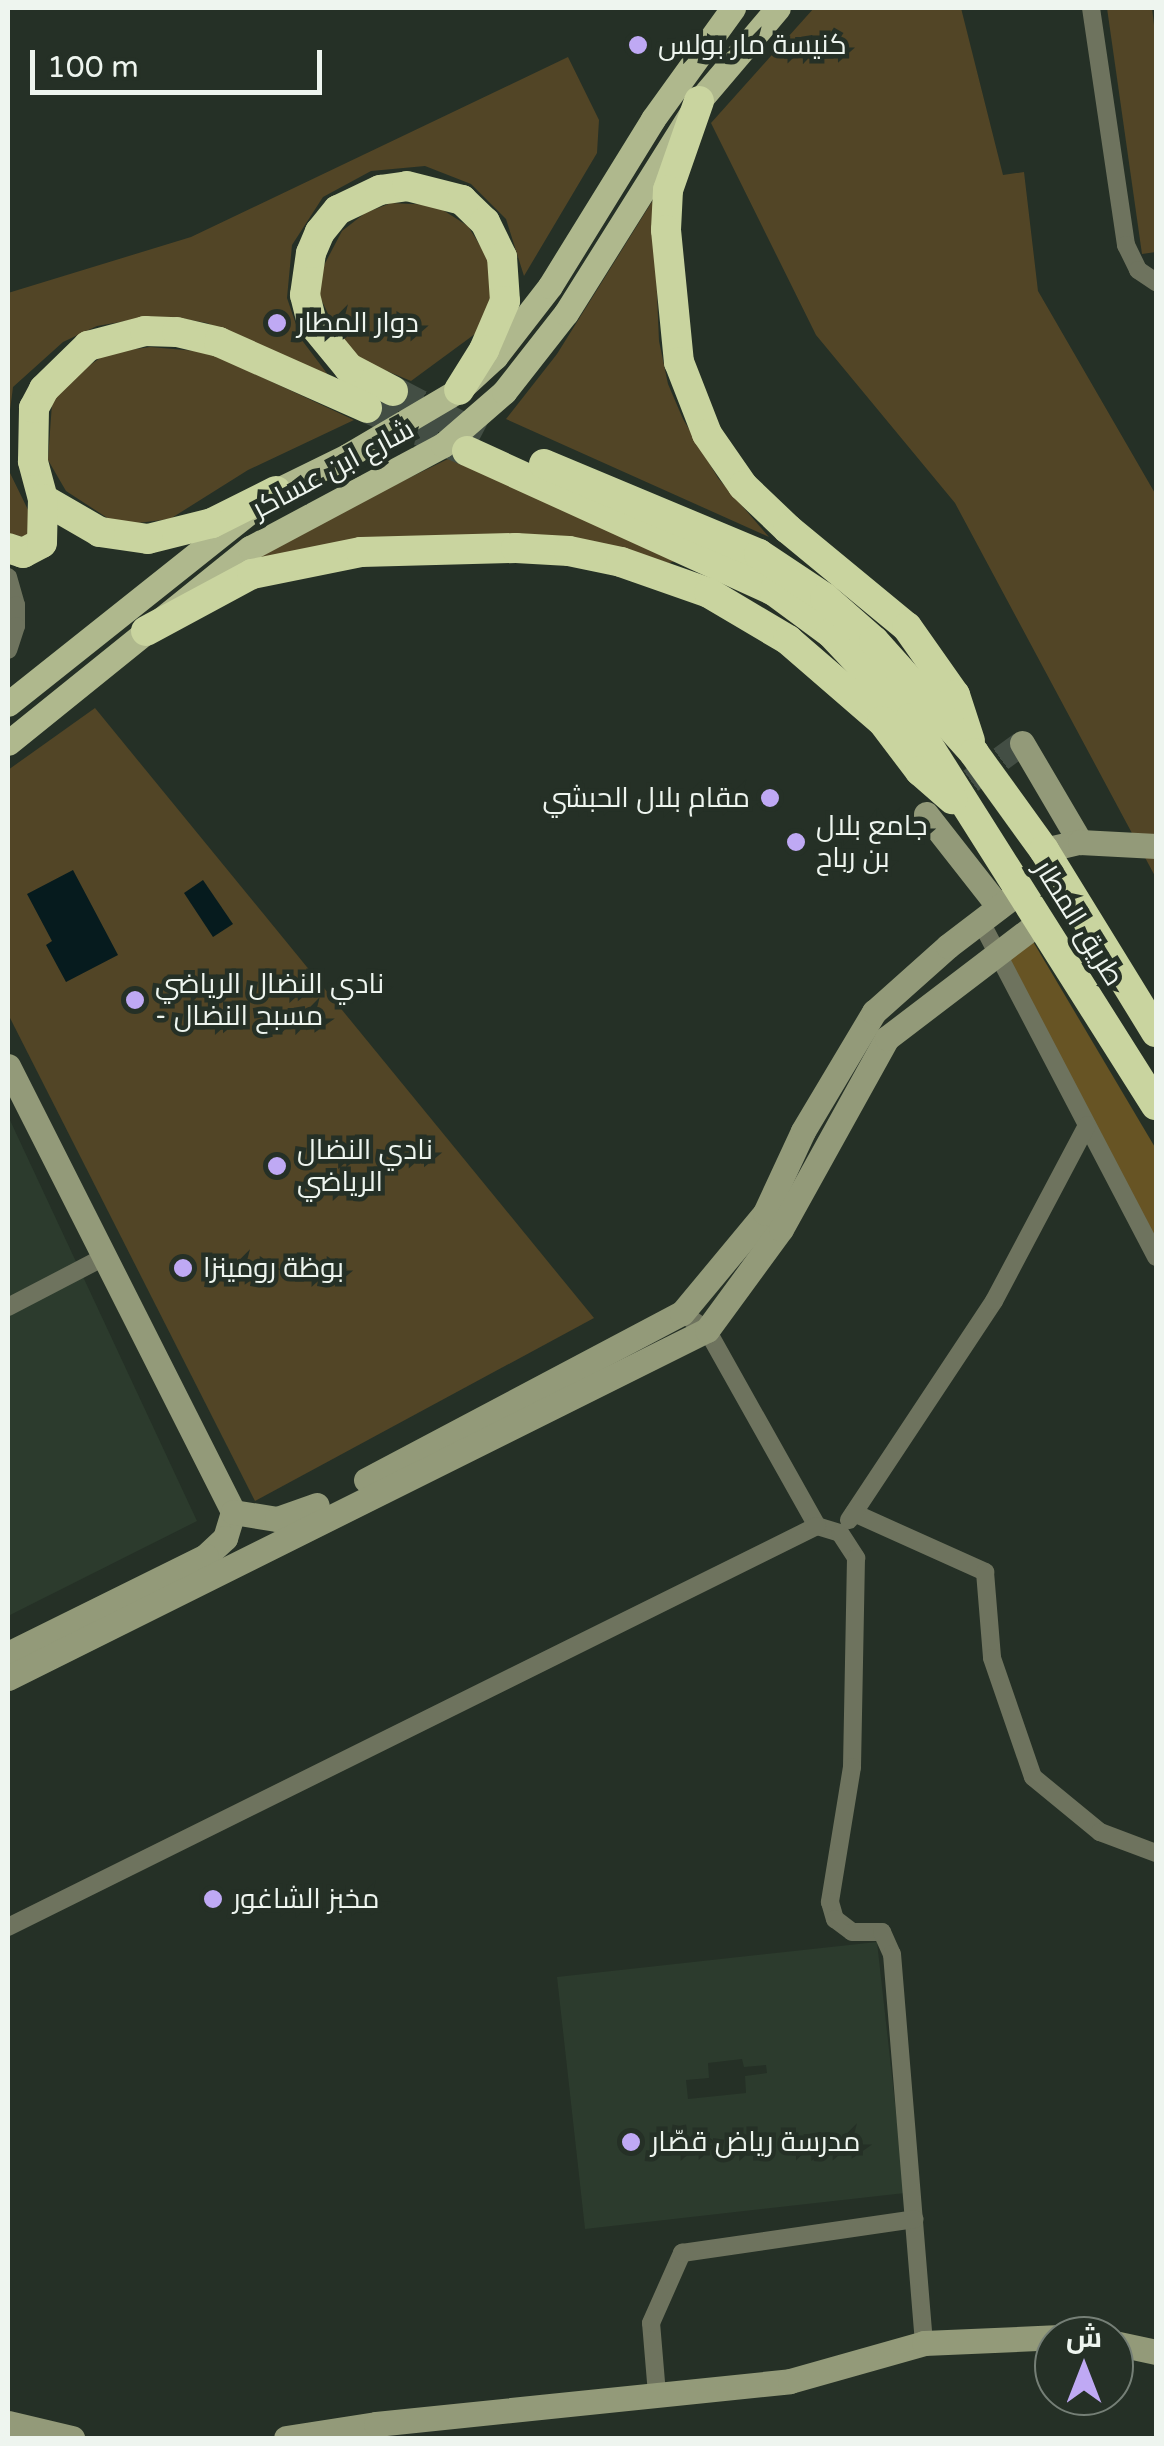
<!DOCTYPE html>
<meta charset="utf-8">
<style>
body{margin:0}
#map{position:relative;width:1164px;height:2446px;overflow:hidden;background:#253026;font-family:"Varela Round",Cairo,sans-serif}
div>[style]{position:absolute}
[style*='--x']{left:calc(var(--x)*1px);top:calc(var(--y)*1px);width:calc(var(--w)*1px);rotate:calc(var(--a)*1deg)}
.built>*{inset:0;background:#2c3b2d}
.green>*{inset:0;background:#524526}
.forest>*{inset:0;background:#675424}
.water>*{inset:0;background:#061b1e}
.secondary-tunnel>*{height:25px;margin-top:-12.5px;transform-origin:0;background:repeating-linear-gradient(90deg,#434e44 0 25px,transparent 0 37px)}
.highway-tunnel>*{height:30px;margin-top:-15px;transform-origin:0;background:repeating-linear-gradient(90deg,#434e44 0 30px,transparent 0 45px)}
.street>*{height:18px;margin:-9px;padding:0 9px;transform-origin:9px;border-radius:9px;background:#6e735e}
.secondary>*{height:25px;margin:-12.5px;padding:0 12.5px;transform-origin:12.5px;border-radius:12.5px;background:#939a79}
.primary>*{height:25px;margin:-12.5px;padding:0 12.5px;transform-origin:12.5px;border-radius:12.5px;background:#afb88d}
.highway>*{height:30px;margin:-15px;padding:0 15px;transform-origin:15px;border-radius:15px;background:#c9d49f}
.dots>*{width:28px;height:28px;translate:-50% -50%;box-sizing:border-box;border:5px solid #253026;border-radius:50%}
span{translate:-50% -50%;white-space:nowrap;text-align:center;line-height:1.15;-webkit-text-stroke:9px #253026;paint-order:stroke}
.poi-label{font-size:28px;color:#eef5ef}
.left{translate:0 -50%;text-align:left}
.right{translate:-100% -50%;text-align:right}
.street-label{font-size:28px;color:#eef5ef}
.frame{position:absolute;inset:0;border:10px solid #eef5ef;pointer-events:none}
.north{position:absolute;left:1034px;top:2316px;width:100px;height:100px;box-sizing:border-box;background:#253026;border:2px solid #757f76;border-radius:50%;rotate:0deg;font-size:28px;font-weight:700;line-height:40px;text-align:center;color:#eef5ef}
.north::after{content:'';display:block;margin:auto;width:35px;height:45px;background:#bfa9f4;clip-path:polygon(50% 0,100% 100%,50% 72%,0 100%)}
.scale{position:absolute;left:30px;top:50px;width:292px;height:45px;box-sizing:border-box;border:5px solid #eef5ef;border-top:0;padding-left:12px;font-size:30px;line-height:35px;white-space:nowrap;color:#eef5ef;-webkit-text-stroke:8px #253026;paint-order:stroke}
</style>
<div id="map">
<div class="built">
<div style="clip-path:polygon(8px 1116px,197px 1521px,8px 1616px)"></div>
<div style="clip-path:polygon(evenodd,877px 1942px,905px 2193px,585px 2229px,557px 1977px,877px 1942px,742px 2059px,744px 2067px,766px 2065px,767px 2073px,745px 2076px,746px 2093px,688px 2099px,686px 2080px,709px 2078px,708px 2063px,742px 2059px)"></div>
</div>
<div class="green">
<div style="clip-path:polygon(814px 8px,961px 8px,1003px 175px,1024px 172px,1038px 291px,1156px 495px,1156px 878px,955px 503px,816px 335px,711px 123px)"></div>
<div style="clip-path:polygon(1107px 8px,1152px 8px,1156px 42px,1156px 252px,1142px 254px)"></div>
<div style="clip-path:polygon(568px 57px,599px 120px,597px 153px,524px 276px,506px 219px,471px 184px,425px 166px,371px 171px,323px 197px,292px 245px,287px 298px,301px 339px,329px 376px,207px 323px,174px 317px,144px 318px,97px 326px,63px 342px,13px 387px,8px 426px,8px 293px,191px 237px)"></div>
<div style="clip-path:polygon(653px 200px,659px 341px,668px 384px,683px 419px,718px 478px,769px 537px,506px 419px,557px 354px)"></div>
<div style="clip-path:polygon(391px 203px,435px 205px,468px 226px,489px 260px,492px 292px,479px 331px,411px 381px,365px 362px,342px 343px,319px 295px,322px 269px,342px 231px,365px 213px)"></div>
<div style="clip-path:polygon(150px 347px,208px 352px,354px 420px,248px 470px,170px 519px,138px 523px,109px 519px,66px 491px,48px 460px,52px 403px,66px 382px,107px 353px)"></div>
<div style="clip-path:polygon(8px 452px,10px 473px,33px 520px,35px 540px,8px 533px)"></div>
<div style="clip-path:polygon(452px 457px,682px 559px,669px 563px,645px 556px,241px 570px,284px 539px)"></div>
<div style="clip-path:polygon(95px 708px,594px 1318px,255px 1501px,8px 1014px,8px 770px)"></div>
</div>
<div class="forest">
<div style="clip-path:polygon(1028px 933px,1156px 1149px,1156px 1257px,999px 955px)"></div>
</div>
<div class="water">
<div style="clip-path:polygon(73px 870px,118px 955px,66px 982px,46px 945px,52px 941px,27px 894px)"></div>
<div style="clip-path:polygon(203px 880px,233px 924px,213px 937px,184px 893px)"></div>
</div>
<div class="secondary-tunnel">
<div style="--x:941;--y:802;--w:100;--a:-36.1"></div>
</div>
<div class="highway-tunnel">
<div style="--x:393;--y:391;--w:99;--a:27.6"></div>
<div style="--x:367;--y:408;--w:109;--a:23.3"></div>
</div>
<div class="street">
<div style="--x:1091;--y:8;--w:240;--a:81.6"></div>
<div style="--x:1126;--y:245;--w:28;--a:64"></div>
<div style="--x:1138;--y:270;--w:22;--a:34"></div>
<div style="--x:8;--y:577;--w:29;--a:74"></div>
<div style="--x:16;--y:605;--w:21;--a:90"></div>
<div style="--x:16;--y:626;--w:25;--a:108"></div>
<div style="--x:981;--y:922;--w:378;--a:62.4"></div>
<div style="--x:8;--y:1307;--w:106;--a:-27.5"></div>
<div style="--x:682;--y:1313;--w:30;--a:34"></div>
<div style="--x:707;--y:1330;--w:225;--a:60.7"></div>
<div style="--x:817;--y:1526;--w:24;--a:17"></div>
<div style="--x:840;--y:1533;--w:30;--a:57"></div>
<div style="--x:856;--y:1558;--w:209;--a:91.1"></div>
<div style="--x:852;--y:1767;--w:137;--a:99.3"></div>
<div style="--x:830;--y:1902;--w:18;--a:74"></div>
<div style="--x:835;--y:1919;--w:21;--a:37"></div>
<div style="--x:852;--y:1932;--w:30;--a:0"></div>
<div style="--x:882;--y:1932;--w:24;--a:66"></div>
<div style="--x:892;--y:1954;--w:390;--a:85.3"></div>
<div style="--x:854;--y:1513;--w:144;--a:24.2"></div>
<div style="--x:985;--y:1572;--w:86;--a:85.3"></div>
<div style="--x:992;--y:1658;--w:126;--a:71"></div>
<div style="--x:1033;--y:1777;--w:87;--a:39.4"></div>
<div style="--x:1100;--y:1832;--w:60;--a:20.6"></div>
<div style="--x:849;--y:1520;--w:263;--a:-56.5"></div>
<div style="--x:994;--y:1301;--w:199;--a:-62.1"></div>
<div style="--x:8;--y:1927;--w:903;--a:-26.37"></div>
<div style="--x:657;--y:2394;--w:71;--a:-94.8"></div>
<div style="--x:651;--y:2323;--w:77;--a:-66.1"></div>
<div style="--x:682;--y:2253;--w:235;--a:-8.3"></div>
</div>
<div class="secondary">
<div style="--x:1022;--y:743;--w:115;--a:59.6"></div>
<div style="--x:926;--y:814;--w:118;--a:51.9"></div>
<div style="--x:1044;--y:850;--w:37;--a:-13"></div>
<div style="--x:1080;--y:842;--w:76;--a:3"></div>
<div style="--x:8;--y:1066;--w:500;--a:63.2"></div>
<div style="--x:233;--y:1512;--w:27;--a:107"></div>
<div style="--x:225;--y:1538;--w:26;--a:137"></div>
<div style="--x:206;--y:1556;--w:221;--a:153.7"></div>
<div style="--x:366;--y:1480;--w:357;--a:-27.9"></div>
<div style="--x:682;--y:1313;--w:130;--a:-50.3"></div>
<div style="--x:765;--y:1213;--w:90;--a:-65.1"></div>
<div style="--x:803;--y:1131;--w:139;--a:-59.2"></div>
<div style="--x:874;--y:1012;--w:99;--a:-41.7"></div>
<div style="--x:948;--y:946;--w:89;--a:-37.3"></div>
<div style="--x:233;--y:1512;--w:45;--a:9"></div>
<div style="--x:277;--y:1519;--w:42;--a:-19.3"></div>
<div style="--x:8;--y:1678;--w:781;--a:-26.47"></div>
<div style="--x:707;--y:1330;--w:125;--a:-53.8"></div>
<div style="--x:781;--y:1229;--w:218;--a:-61"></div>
<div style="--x:887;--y:1038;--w:191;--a:-37.3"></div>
<div style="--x:1114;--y:2343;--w:43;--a:12.1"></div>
<div style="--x:8;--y:2423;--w:66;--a:13.2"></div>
<div style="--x:286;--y:2438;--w:91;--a:-8.8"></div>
<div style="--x:376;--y:2424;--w:416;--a:-5.9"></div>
<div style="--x:790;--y:2381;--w:139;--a:-15.8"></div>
<div style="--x:924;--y:2343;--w:158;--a:-2.5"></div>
</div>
<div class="primary">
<div style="--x:8;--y:704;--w:342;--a:-38.5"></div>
<div style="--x:276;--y:491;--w:79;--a:-26.2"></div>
<div style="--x:347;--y:456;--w:130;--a:-30.5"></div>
<div style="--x:459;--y:390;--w:49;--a:-42.5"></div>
<div style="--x:495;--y:357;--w:90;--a:-52.2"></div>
<div style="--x:550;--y:286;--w:196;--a:-58.3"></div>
<div style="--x:653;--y:119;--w:137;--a:-54.2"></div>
<div style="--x:8;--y:743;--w:311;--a:-38.9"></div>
<div style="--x:250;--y:548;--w:219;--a:-28.1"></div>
<div style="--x:443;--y:445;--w:81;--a:-41"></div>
<div style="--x:504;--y:392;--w:100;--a:-51.9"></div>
<div style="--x:566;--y:313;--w:250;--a:-57.9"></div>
<div style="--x:699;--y:101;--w:122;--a:-49.7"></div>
</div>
<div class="highway">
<div style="--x:699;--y:101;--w:94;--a:109.2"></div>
<div style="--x:668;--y:190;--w:40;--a:92.9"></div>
<div style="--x:666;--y:230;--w:133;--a:84.4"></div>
<div style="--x:679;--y:362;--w:77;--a:68.7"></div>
<div style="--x:707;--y:434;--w:63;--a:55.3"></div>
<div style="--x:743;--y:486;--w:62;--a:43.7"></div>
<div style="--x:788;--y:529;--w:154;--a:39.5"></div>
<div style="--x:907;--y:627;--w:83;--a:54.8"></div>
<div style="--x:955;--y:695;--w:48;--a:71.9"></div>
<div style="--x:393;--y:391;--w:50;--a:-152.4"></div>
<div style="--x:349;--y:368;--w:58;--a:-129.4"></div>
<div style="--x:312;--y:323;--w:29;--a:-104"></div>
<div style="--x:305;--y:295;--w:42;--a:-81.9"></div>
<div style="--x:311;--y:253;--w:23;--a:-67"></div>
<div style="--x:320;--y:232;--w:28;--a:-51"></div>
<div style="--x:338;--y:210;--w:47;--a:-25.5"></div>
<div style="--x:380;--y:190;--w:27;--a:-8"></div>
<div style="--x:407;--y:186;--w:57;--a:14.3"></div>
<div style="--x:462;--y:200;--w:32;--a:44"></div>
<div style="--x:485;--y:222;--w:39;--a:64"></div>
<div style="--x:502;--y:257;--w:44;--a:86.1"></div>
<div style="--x:505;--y:301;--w:53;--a:113.2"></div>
<div style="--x:484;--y:350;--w:47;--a:122"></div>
<div style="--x:467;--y:451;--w:337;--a:24.5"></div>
<div style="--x:774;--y:591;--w:71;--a:36.4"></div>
<div style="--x:831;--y:633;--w:117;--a:46.7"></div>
<div style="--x:911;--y:718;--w:458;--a:57.7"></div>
<div style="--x:544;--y:464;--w:233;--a:22.7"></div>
<div style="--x:759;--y:554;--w:79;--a:33.7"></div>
<div style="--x:825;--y:598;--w:65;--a:41.3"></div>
<div style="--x:874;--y:641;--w:150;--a:48.2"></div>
<div style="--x:974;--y:753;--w:120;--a:54.2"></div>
<div style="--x:1044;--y:850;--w:214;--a:58.4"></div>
<div style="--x:276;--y:491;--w:72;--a:153.4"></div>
<div style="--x:212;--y:523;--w:66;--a:166"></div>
<div style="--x:148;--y:539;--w:49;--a:-171.7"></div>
<div style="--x:100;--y:532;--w:66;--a:-149.9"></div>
<div style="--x:43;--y:499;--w:39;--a:-105"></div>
<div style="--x:33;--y:461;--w:53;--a:-88.9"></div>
<div style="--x:34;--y:408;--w:21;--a:-62"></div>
<div style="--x:44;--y:389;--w:62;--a:-44.3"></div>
<div style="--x:88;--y:346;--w:59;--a:-14.7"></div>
<div style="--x:145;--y:331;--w:32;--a:2"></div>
<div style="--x:177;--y:332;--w:43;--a:13.4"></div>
<div style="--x:219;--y:342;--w:162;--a:24"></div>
<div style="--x:8;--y:548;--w:16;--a:18"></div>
<div style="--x:23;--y:553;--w:21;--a:-28"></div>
<div style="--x:42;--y:543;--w:44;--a:-88.7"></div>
<div style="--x:146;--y:631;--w:120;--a:-28.3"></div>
<div style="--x:252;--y:574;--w:111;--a:-11.4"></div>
<div style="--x:361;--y:552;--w:155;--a:-1.5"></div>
<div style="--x:516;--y:548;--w:53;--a:3.2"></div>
<div style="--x:569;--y:551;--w:53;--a:11.9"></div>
<div style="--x:621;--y:562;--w:93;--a:19.4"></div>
<div style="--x:709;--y:593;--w:92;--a:30.7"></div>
<div style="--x:788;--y:640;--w:124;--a:40.8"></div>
<div style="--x:882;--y:721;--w:63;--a:52.8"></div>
<div style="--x:920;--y:771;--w:43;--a:41.2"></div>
</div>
<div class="dots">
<div style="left:638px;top:45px;background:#bfa9f4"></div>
<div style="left:277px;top:323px;background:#bfa9f4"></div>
<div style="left:770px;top:798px;background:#bfa9f4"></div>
<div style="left:796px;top:842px;background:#bfa9f4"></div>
<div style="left:135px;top:1000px;background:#bfa9f4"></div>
<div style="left:277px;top:1166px;background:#bfa9f4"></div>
<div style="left:183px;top:1268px;background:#bfa9f4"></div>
<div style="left:213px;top:1899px;background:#bfa9f4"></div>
<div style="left:631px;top:2142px;background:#bfa9f4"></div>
</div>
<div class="poi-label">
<span class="left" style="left:658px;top:45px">كنيسة مار بولس</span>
<span class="left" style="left:297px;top:323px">دوار المطار</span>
<span class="right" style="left:750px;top:798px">مقام بلال الحبشي</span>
<span class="left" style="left:816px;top:842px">جامع بلال<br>بن رباح</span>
<span class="left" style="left:155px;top:1000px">نادي النضال الرياضي<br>- مسبح النضال</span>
<span class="left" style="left:297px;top:1166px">نادي النضال<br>الرياضي</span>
<span class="left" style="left:203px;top:1268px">بوظة رومينزا</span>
<span class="left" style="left:233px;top:1899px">مخبز الشاغور</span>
<span class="left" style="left:651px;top:2142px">مدرسة رياض قصّار</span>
</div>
<div class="street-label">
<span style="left:333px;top:469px;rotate:-28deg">شارع ابن عساكر</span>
<span style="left:1079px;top:923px;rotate:58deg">طريق المطار</span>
</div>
<div class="frame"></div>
<div class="north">ش</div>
<div class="scale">100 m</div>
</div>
